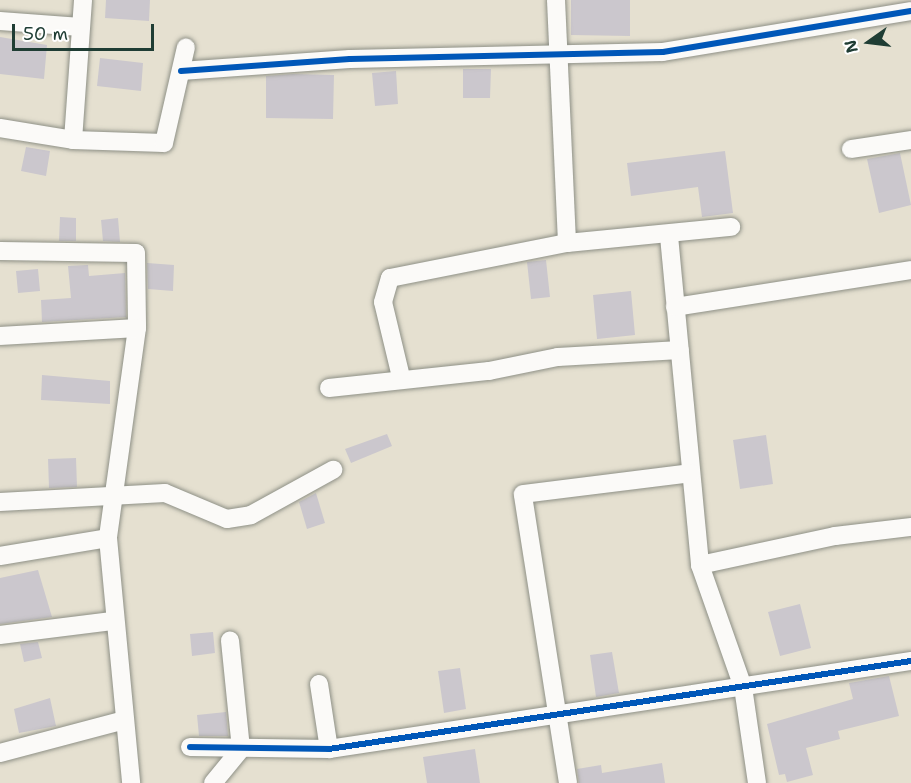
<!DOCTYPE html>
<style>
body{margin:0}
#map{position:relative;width:911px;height:783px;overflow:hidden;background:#e5e0d0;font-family:"Shantell Sans",sans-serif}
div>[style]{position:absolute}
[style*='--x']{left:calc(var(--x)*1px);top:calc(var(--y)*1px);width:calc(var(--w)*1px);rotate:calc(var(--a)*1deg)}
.building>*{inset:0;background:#cbc7cd}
.roads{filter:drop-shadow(0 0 2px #8e9086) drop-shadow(0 0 2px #8e9086)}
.minor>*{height:18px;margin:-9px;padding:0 9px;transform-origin:9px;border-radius:9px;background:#fbfaf8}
.cycleway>*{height:6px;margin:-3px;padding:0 3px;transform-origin:3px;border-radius:3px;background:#0057b8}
span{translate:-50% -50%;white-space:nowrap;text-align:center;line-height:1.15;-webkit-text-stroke:4.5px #fff;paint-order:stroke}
.north{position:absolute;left:839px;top:12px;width:60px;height:60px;-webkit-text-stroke:4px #fff;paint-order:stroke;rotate:256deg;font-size:16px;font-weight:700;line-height:24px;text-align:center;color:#1f3d34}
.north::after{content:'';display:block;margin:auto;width:21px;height:27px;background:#1f3d34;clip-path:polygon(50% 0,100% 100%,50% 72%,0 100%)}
.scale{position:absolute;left:12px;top:24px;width:142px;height:27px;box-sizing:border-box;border:3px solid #1f3d34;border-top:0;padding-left:8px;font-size:18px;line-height:21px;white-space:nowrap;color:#1f3d34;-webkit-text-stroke:4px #fff;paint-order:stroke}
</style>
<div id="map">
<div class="building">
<div style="clip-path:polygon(106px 0,150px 0,149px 21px,105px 18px)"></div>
<div style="clip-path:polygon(571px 0,630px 0,630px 36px,571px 35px)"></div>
<div style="clip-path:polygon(0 37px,47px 45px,44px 79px,0 74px)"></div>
<div style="clip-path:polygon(100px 58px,143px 63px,141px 91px,97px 86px)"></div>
<div style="clip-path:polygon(463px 69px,491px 69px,490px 98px,463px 98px)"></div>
<div style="clip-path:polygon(396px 71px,398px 104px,375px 106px,372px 73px)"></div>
<div style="clip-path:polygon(293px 74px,334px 75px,333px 119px,266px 118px,266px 76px)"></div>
<div style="clip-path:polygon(26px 147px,50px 151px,46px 176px,21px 171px)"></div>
<div style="clip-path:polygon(725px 151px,733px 213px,702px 217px,698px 187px,631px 196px,627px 163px)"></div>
<div style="clip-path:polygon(900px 153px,911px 205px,879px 213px,867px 159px)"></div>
<div style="clip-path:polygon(60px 217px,76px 218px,76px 241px,59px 241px)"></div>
<div style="clip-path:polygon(118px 218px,120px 242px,103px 241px,101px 220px)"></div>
<div style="clip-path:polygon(546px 260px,550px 297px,531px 299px,527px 262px)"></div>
<div style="clip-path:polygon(147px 263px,174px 265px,173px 291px,148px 289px)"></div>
<div style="clip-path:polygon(88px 265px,89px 276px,125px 273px,126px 317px,42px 322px,41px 300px,71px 298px,68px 266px)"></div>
<div style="clip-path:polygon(38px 269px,40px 291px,18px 293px,16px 271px)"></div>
<div style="clip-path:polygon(631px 291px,635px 335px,597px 339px,593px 295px)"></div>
<div style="clip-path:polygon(42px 375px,110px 381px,110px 404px,41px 400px)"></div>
<div style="clip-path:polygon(387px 434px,392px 446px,351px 463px,345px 449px)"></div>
<div style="clip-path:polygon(766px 435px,773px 484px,740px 489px,733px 440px)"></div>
<div style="clip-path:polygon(76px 458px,77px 487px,49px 488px,48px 459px)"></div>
<div style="clip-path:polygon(316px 493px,325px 523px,307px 529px,299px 502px)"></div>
<div style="clip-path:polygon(38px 570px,52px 617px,0 624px,0 578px)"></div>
<div style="clip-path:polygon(800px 604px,811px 648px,780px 656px,768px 612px)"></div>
<div style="clip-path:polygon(213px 632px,215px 653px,192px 656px,190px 634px)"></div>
<div style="clip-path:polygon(38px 642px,42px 658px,24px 662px,20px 644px)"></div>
<div style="clip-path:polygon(612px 652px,619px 693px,596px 697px,590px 655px)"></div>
<div style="clip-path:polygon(460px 668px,466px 709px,444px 713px,438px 671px)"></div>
<div style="clip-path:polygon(889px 676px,899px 716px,838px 731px,840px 739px,806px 748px,813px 775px,787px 782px,785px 774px,779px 775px,767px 724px,853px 699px,849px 683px)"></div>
<div style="clip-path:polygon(50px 698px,56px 726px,19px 733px,14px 709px)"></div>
<div style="clip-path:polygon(226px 712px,228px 736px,199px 736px,197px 715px)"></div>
<div style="clip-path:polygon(475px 749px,480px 783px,427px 783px,423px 757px)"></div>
<div style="clip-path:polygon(662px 763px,665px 783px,579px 783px,577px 769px,601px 765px,602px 773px)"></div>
</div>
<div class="roads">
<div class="minor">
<div style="--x:556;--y:0;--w:243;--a:87.4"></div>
<div style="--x:0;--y:21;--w:81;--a:4.2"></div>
<div style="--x:181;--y:71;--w:169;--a:-4.1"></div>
<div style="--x:350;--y:59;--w:313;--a:-1.3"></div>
<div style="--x:663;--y:52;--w:251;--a:-9.4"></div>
<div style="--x:0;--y:128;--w:74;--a:9.3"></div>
<div style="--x:73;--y:140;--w:91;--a:1.9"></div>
<div style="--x:164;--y:143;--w:98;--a:-77.1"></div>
<div style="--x:73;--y:140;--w:140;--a:-85.9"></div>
<div style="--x:851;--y:149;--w:61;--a:-8.5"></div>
<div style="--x:669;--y:236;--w:330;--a:84.6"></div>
<div style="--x:700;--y:565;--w:129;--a:70.6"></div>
<div style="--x:743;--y:687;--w:97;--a:81.7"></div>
<div style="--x:0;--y:251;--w:136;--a:0.8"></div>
<div style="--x:136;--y:253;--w:75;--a:89.2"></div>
<div style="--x:137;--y:328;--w:212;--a:97.9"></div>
<div style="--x:108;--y:538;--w:246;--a:84.6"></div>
<div style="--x:675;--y:307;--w:239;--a:-8.9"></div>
<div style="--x:0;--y:336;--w:137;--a:-3.3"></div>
<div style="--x:401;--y:377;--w:77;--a:-103.5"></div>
<div style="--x:383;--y:302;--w:25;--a:-74"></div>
<div style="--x:390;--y:278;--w:180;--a:-11.2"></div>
<div style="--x:567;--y:243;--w:165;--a:-5.6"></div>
<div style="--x:329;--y:388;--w:161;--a:-6.1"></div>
<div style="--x:489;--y:371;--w:70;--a:-11.5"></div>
<div style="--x:558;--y:357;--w:122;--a:-3.3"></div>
<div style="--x:0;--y:502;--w:165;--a:-3.1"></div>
<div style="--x:165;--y:493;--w:67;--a:22.8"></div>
<div style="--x:227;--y:519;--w:24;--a:-9"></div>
<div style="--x:251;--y:515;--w:94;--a:-28.8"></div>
<div style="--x:0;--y:556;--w:109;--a:-9.5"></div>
<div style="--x:700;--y:565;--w:138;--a:-12.1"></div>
<div style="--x:835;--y:536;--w:77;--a:-6.8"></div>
<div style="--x:0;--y:635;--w:113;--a:-7.1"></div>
<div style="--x:319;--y:684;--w:66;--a:81.3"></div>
<div style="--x:190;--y:747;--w:139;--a:0.8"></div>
<div style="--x:329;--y:749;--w:589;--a:-8.6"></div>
<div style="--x:0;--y:753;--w:129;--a:-14.8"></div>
<div style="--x:213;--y:783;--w:44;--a:-50.5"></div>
<div style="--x:241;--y:749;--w:109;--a:-95.8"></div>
<div style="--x:568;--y:783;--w:292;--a:-98.9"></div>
<div style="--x:523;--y:494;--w:169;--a:-7.1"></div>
</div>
</div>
<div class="cycleway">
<div style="--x:181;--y:71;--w:169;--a:-4.1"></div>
<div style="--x:350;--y:59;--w:313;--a:-1.3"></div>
<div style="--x:663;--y:52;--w:251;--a:-9.4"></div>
<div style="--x:190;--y:747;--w:139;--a:0.8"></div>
<div style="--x:329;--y:749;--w:589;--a:-8.6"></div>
</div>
<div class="north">N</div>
<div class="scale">50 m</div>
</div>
